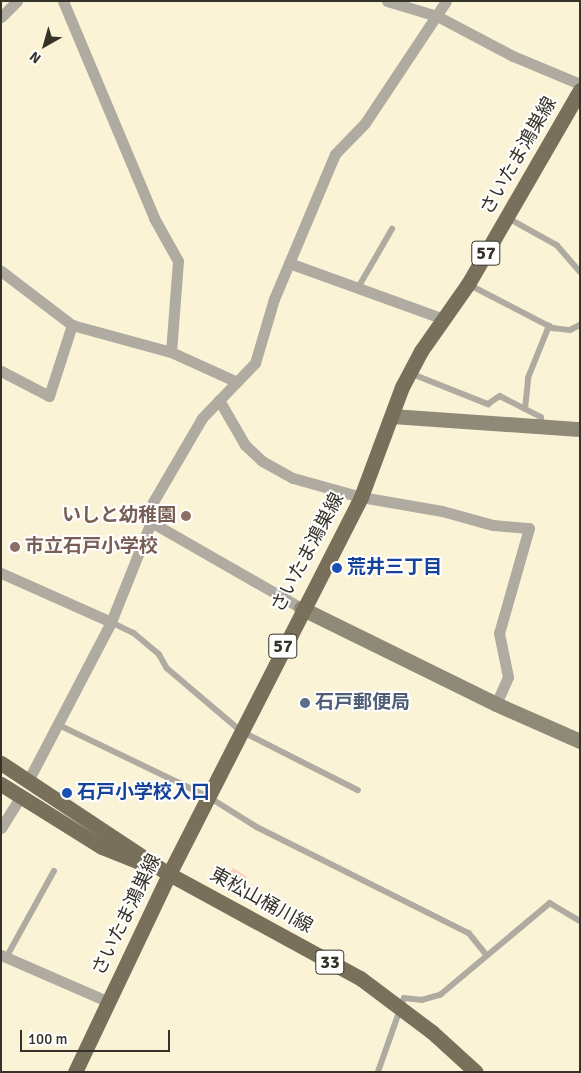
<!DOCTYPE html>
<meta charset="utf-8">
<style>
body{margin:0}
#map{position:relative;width:581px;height:1073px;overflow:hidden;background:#faf3d6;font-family:Signika,"Noto Sans JP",sans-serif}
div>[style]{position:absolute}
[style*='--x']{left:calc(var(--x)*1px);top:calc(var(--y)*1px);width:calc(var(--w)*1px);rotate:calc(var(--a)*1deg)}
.building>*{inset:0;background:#fecfbf}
.lane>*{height:5.5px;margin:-2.75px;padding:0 2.75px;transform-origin:2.75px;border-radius:2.75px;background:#b0aba0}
.street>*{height:11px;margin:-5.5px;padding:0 5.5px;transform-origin:5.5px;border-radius:5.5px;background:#b0aba0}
.secondary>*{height:15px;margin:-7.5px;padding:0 7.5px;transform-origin:7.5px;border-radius:7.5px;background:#8f8978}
.primary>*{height:15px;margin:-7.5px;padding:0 7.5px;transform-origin:7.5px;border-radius:7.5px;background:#78705b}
.dots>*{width:14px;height:14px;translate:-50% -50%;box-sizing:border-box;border:2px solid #fff;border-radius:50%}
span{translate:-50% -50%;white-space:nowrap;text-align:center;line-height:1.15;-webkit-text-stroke:4px #fff;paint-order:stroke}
.shield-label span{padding:1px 4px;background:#fff;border:1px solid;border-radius:4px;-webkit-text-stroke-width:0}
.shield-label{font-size:18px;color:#353227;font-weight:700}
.street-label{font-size:19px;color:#353227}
.education-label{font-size:19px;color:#785e54;font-weight:700}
.right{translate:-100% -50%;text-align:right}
.left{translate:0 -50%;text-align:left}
.transit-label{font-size:19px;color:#164399;font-weight:700}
.service-label{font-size:19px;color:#4e5e75;font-weight:700}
.frame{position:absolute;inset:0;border:2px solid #353227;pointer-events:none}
.north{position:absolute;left:20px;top:20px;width:50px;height:50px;-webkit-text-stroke:4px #fff;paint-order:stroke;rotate:218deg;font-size:14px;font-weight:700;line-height:20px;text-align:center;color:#353227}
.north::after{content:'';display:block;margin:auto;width:18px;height:22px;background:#353227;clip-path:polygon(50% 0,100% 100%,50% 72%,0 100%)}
.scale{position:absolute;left:20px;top:1030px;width:150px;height:22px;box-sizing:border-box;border:2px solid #353227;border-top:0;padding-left:6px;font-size:15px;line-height:18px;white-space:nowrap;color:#353227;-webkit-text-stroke:4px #fff;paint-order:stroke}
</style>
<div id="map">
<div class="building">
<div style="clip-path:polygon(233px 868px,247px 877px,236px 894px,223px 886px)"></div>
</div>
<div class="lane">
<div style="--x:508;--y:218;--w:56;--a:28.9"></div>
<div style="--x:557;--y:245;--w:35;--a:49"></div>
<div style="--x:468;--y:284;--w:96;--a:27.4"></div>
<div style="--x:553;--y:328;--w:17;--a:7"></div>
<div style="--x:570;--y:330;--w:11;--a:-27"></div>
<div style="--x:358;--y:288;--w:68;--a:-60"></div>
<div style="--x:415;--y:375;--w:79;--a:21.7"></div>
<div style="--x:488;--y:404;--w:14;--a:-34"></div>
<div style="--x:500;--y:396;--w:46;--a:27.1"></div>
<div style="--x:541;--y:417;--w:9;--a:77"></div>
<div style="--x:525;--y:409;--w:31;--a:-84"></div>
<div style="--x:528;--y:378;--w:56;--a:-68"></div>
<div style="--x:111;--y:622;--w:25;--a:26"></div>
<div style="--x:134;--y:633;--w:33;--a:40"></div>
<div style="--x:159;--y:654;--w:16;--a:60"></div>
<div style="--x:167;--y:668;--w:97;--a:40.4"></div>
<div style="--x:241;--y:731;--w:131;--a:26.8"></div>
<div style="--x:57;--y:724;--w:169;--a:25.7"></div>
<div style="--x:209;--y:797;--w:57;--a:32"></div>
<div style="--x:257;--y:827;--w:237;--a:26.6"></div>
<div style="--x:469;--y:933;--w:28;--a:51"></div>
<div style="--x:6;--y:958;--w:99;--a:-61.1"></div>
<div style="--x:378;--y:1072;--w:78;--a:-70.6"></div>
<div style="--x:404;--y:998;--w:18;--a:6"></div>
<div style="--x:422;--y:1000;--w:19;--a:-16"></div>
<div style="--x:440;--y:995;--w:143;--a:-39.9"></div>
<div style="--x:550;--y:903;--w:35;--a:31"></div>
</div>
<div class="street">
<div style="--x:63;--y:1;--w:235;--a:67.2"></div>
<div style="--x:154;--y:218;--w:49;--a:60.8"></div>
<div style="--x:178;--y:261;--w:91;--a:94.4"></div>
<div style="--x:387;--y:1;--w:52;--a:16.7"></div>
<div style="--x:437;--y:16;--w:86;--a:27.8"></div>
<div style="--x:513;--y:56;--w:73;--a:22.7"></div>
<div style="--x:1;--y:17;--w:23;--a:-45"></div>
<div style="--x:289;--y:263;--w:165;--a:19.9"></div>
<div style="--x:1;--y:271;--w:89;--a:37.3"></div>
<div style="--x:72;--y:325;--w:103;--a:15.3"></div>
<div style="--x:171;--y:352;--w:72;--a:24.4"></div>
<div style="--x:1;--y:371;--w:54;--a:27.5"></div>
<div style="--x:49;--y:396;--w:75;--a:-72.1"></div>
<div style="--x:219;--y:400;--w:52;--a:60"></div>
<div style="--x:245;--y:445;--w:23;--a:43"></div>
<div style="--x:262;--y:461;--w:35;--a:29"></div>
<div style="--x:293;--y:478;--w:71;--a:15.6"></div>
<div style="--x:361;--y:497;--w:82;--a:9.8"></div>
<div style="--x:442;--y:511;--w:53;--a:15.4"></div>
<div style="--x:493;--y:525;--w:36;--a:5"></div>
<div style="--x:529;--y:528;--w:109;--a:105.9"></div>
<div style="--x:499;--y:633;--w:45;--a:78.4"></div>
<div style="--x:508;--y:677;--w:30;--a:114"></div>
<div style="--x:151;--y:522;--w:173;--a:29.8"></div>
<div style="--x:1;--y:573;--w:120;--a:24"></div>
<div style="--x:29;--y:779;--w:177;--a:-62.4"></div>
<div style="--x:111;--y:622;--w:108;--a:-68.2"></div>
<div style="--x:151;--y:522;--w:20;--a:-84"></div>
<div style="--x:153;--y:502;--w:97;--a:-59.7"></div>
<div style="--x:202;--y:418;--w:76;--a:-46.1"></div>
<div style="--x:255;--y:363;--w:67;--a:-73.5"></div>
<div style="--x:274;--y:299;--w:157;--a:-67.2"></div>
<div style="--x:335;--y:154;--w:43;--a:-45.9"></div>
<div style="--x:365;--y:123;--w:146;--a:-56.4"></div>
<div style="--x:1;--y:828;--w:38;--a:-58"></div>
<div style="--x:1;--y:955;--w:116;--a:23.5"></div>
</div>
<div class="secondary">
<div style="--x:392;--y:416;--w:188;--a:4"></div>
<div style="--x:301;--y:608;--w:217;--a:26.2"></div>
<div style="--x:496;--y:704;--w:92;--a:23.8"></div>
</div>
<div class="primary">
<div style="--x:1;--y:763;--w:201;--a:33.5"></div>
<div style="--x:169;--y:874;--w:217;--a:28.6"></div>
<div style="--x:360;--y:978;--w:90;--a:36.9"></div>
<div style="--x:432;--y:1032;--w:59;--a:42.3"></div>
<div style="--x:1;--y:784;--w:119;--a:32"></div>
<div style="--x:102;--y:847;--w:43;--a:21.8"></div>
<div style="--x:75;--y:1072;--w:219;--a:-64.6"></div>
<div style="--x:169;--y:874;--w:423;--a:-63"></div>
<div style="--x:361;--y:497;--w:117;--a:-69.6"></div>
<div style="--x:402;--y:387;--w:41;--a:-62.2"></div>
<div style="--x:421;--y:351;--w:82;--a:-55"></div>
<div style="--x:468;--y:284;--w:224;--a:-60"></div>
</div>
<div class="dots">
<div style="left:186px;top:516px;background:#8d6e63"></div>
<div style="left:15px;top:547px;background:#8d6e63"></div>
<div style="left:337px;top:568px;background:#1a4fb4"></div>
<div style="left:305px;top:703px;background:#5c6f8a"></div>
<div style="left:67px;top:793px;background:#1a4fb4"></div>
</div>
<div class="shield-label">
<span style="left:486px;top:253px">57</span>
<span style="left:283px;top:646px">57</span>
<span style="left:330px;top:962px">33</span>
</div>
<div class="street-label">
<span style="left:519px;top:156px;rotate:-60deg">さいたま鴻巣線</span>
<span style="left:308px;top:553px;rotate:-62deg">さいたま鴻巣線</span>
<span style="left:261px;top:901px;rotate:29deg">東松山桶川線</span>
<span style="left:127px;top:915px;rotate:-64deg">さいたま鴻巣線</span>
</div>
<div class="education-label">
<span class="right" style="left:176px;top:516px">いしと幼稚園</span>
<span class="left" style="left:25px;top:547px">市立石戸小学校</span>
</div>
<div class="transit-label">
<span class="left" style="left:347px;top:568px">荒井三丁目</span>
<span class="left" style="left:77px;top:793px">石戸小学校入口</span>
</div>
<div class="service-label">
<span class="left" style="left:315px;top:703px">石戸郵便局</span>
</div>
<div class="frame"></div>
<div class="north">N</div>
<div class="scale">100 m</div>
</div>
